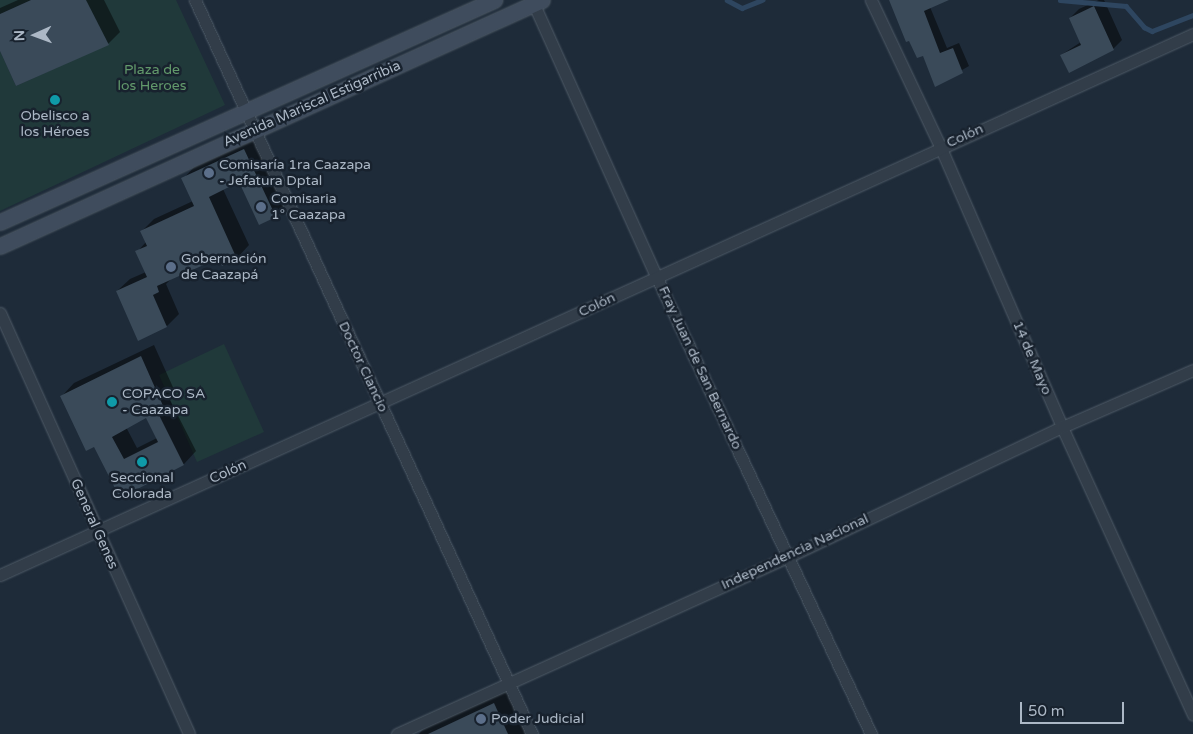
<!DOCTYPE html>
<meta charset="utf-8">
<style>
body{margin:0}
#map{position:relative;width:1193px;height:734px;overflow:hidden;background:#1e2b39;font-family:"Varela Round",sans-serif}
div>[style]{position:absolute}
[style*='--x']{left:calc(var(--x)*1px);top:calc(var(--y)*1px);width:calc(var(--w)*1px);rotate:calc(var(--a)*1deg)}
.green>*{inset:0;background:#20393a}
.shadow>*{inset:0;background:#0007}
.stream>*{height:4.5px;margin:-2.25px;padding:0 2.25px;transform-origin:2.25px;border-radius:2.25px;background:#2e4660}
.building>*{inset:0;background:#3a4a59}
.roads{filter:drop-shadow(0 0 1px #4f5b67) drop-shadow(0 0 1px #4f5b67)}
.street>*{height:11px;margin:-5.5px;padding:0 5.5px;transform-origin:5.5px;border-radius:5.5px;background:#323d49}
.secondary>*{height:15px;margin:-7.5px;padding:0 7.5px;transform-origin:7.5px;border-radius:7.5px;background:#3f4c5d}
.dots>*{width:14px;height:14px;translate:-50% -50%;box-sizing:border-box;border:2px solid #18222e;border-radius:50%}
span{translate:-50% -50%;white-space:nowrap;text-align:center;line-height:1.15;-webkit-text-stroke:5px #18222e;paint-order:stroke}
.park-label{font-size:14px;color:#62996b}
.street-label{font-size:14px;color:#acb8c6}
.poi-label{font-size:14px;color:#acb8c6}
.left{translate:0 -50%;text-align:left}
.north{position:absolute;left:10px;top:10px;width:50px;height:50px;-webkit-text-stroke:4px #18222e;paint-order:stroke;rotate:268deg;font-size:14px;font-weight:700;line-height:20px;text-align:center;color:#acb8c6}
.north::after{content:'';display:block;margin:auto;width:18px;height:22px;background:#acb8c6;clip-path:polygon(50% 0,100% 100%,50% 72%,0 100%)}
.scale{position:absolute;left:1020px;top:702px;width:104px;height:22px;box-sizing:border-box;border:2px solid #acb8c6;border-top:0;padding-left:6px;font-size:15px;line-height:18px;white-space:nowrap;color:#acb8c6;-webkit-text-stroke:4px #18222e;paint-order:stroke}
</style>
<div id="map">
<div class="green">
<div style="clip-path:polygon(0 0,31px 0,0 14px)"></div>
<div style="clip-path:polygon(86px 0,176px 0,225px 105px,0 211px,0 51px,16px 86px,82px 56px)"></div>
<div style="clip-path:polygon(224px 344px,264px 432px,197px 462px,159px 375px)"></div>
</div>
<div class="shadow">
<div style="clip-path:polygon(18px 0,104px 0,120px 32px,108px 44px,0 48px,0 8px)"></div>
<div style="clip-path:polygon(890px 0,938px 0,930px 7px,947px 48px,959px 43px,969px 66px,936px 85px,923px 54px)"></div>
<div style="clip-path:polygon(1099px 0,1104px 0,1122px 40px,1113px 49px,1061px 55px,1081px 42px,1070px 18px,1079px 9px)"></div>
<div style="clip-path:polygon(257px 137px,288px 203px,275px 216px,240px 181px,223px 189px,249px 245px,237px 258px,223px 264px,219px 256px,172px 278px,166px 284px,179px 314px,167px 326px,117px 291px,130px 279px,146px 272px,137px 252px,146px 242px,142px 231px,154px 219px,193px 201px,183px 179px,195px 166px)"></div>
<div style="clip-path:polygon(evenodd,154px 345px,176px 394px,170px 400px,196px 451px,184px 464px,120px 496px,94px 445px,62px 396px,74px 383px,154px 345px,146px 416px,157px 438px,137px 448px,126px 427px,146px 416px)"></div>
<div style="clip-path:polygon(512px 686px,534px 734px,419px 734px,427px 725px)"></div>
</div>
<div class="stream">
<div style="--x:727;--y:0;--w:17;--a:28"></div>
<div style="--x:742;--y:8;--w:22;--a:-22"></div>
<div style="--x:1060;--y:0;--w:66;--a:5.2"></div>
<div style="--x:1126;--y:6;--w:28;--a:49"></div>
<div style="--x:1144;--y:27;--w:9;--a:27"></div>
<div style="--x:1152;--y:31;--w:44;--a:-21.3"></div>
</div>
<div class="building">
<div style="clip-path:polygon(31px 0,86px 0,109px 45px,16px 86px,0 51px,0 14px)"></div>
<div style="clip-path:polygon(889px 0,949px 0,924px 11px,940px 53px,953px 48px,963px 73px,935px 87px,923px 56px,917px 58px,909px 41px,906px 42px)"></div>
<div style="clip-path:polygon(1094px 6px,1114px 50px,1069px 73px,1060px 55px,1081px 45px,1069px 18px)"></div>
<div style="clip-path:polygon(244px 149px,276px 217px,259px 225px,239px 182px,209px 197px,237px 259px,222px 266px,219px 258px,157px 286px,159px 292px,153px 295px,167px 327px,138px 341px,116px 291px,147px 277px,135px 251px,147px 246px,140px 231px,194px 206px,181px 178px)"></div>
<div style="clip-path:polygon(evenodd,141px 356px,164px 408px,157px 411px,184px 465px,120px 498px,94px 447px,86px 451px,60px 396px,141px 356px,146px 418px,158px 442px,124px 459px,112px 437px,146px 418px)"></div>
<div style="clip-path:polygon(494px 703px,508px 734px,428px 734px)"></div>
</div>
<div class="roads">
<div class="street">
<div style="--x:195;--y:0;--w:808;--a:65.34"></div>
<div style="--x:532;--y:0;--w:305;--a:65.8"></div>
<div style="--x:657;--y:278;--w:504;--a:64.86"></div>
<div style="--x:871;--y:0;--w:161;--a:64.7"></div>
<div style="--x:940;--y:146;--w:306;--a:66.5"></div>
<div style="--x:1062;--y:427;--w:316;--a:65.5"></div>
<div style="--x:0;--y:313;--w:461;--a:65.8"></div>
<div style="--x:0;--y:575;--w:1310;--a:-24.39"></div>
<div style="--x:397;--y:734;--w:431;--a:-24.4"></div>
<div style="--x:790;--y:556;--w:301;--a:-25.4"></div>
<div style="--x:1062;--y:427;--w:143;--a:-23.5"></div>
</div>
<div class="secondary">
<div style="--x:0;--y:222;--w:542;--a:-24.2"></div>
<div style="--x:0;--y:246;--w:595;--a:-24.41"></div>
</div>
</div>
<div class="dots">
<div style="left:55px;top:100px;background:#0f9aa8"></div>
<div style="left:209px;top:173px;background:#5c6f8a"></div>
<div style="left:261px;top:207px;background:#5c6f8a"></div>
<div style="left:171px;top:267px;background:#5c6f8a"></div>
<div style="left:112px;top:402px;background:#0f9aa8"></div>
<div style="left:142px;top:462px;background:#0f9aa8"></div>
<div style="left:481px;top:719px;background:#5c6f8a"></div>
</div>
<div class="park-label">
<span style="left:152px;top:78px">Plaza de<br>los Heroes</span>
</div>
<div class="street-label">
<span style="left:312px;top:104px;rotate:-24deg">Avenida Mariscal Estigarribia</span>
<span style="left:965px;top:136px;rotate:-24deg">Colón</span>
<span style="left:597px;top:305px;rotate:-25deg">Colón</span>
<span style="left:1032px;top:358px;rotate:67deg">14 de Mayo</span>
<span style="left:363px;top:367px;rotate:65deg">Doctor Ciancio</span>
<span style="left:700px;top:368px;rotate:65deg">Fray Juan de San Bernardo</span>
<span style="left:228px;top:472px;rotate:-24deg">Colón</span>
<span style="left:94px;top:524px;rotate:66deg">General Genes</span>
<span style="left:795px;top:552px;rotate:-25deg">Independencia Nacional</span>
</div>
<div class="poi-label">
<span style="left:55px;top:124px">Obelisco a<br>los Héroes</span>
<span class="left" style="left:219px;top:173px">Comisaría 1ra Caazapa<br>- Jefatura Dptal</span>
<span class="left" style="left:271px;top:207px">Comisaria<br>1° Caazapa</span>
<span class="left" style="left:181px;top:267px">Gobernación<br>de Caazapá</span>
<span class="left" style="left:122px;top:402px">COPACO SA<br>- Caazapa</span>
<span style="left:142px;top:486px">Seccional<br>Colorada</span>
<span class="left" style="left:491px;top:719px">Poder Judicial</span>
</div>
<div class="north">N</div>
<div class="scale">50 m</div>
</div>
